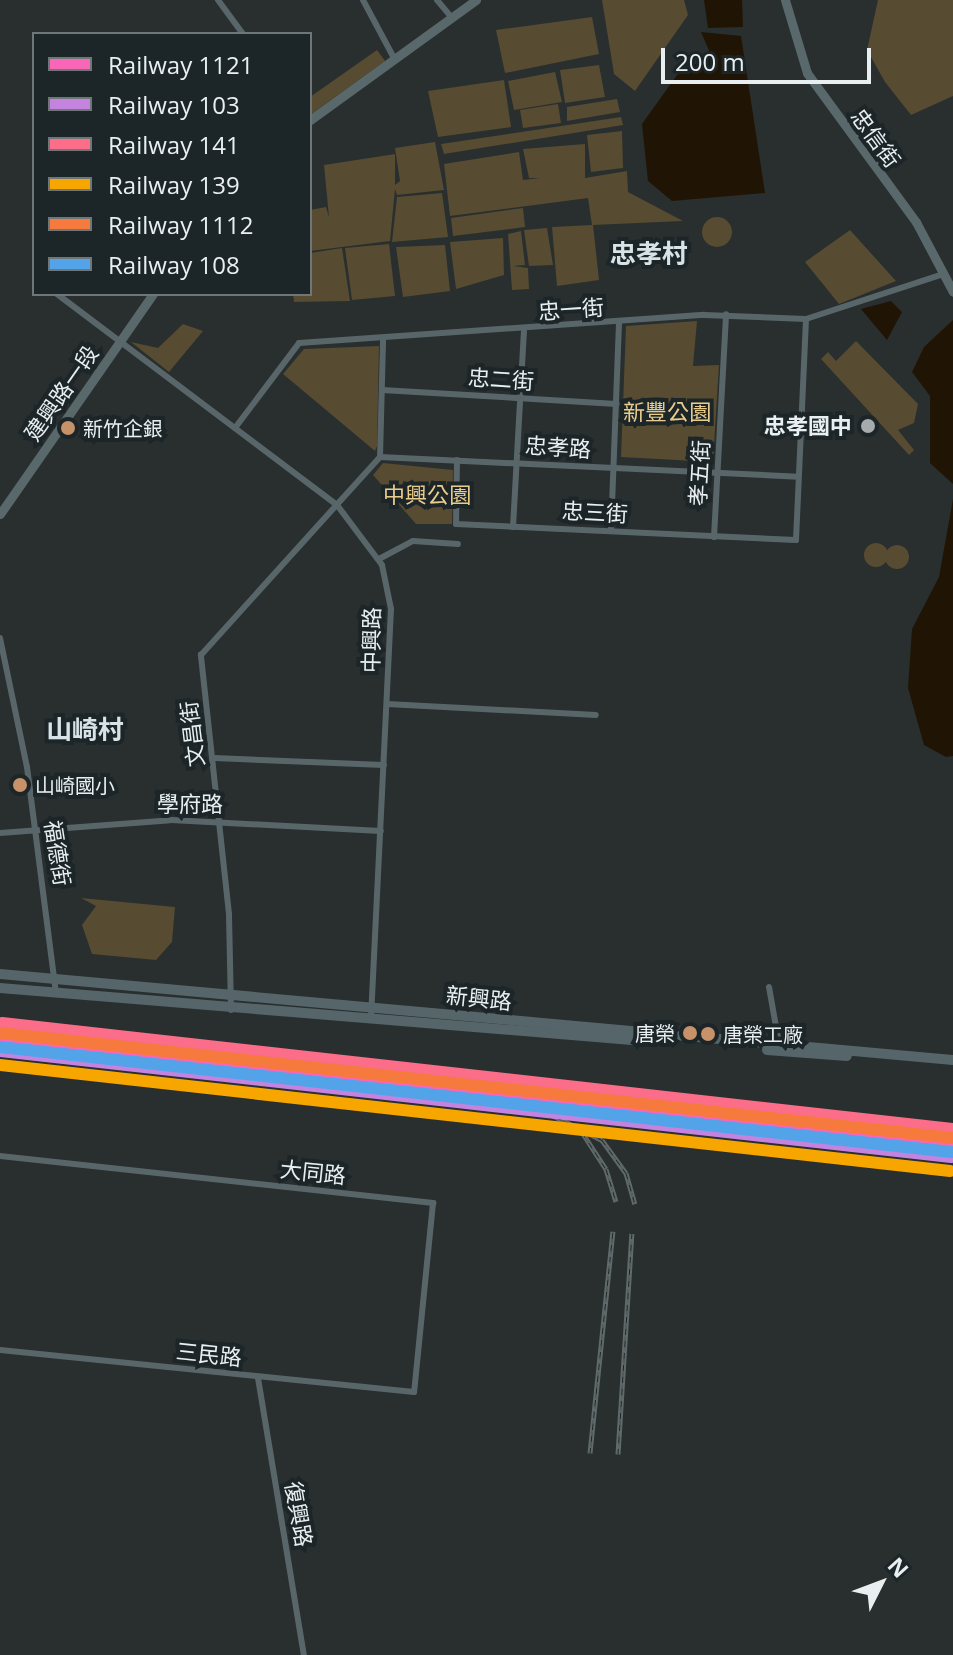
<!DOCTYPE html>
<meta charset="utf-8">
<style>
body{margin:0}
#map{position:relative;width:953px;height:1655px;overflow:hidden;background:#292e2f;font-family:"Open Sans","Noto Sans TC",sans-serif}
div>[style]{position:absolute}
[style*='--x']{left:calc(var(--x)*1px);top:calc(var(--y)*1px);width:calc(var(--w)*1px);rotate:calc(var(--a)*1deg)}
.green>*{inset:0;background:#574b31}
.round{border-radius:50%}
.water>*{inset:0;background:#201504}
.street>*{height:6px;margin:-3px;padding:0 3px;transform-origin:3px;border-radius:3px;background:#58666a}
.secondary>*{height:9px;margin:-4.5px;padding:0 4.5px;transform-origin:4.5px;border-radius:4.5px;background:#58686b}
.primary>*{height:10px;margin:-5px;padding:0 5px;transform-origin:5px;border-radius:5px;background:#55656a}
.rail>*{height:5px;margin-top:-2.5px;transform-origin:0;background:repeating-linear-gradient(90deg,#1c2528 0 6px,#606a6b 0 12px);box-sizing:border-box;border-block:2px solid #606a6b}
.rail-1>*{height:12px;margin:-6px;padding:0 6px;transform-origin:6px;border-radius:6px;background:#fa66b7}
.rail-2>*{height:12px;margin:-6px;padding:0 6px;transform-origin:6px;border-radius:6px;background:#c483df}
.rail-3>*{height:12px;margin:-6px;padding:0 6px;transform-origin:6px;border-radius:6px;background:#fb6d88}
.rail-4>*{height:12px;margin:-6px;padding:0 6px;transform-origin:6px;border-radius:6px;background:#f7a600}
.rail-5>*{height:12px;margin:-6px;padding:0 6px;transform-origin:6px;border-radius:6px;background:#f6793e}
.rail-6>*{height:12px;margin:-6px;padding:0 6px;transform-origin:6px;border-radius:6px;background:#53a3e8}
.dots>*{width:22px;height:22px;translate:-50% -50%;box-sizing:border-box;border:4px solid #1c2528;border-radius:50%}
span{translate:-50% -50%;white-space:nowrap;text-align:center;line-height:1.15;-webkit-text-stroke:8px #1c2528;paint-order:stroke}
.bus-label{font-size:20px;color:#e9eff1}
.left{translate:0 -50%;text-align:left}
.right{translate:-100% -50%;text-align:right}
.street-label{font-size:22px;color:#e9eff1}
.park-label{font-size:22px;color:#eacd8c}
.poi-label{font-size:22px;color:#e9eff1;font-weight:700}
.quarter-label{font-size:26px;color:#d7e3e7;font-weight:700}
.legend{position:absolute;left:32px;top:32px;width:280px;height:264px;box-sizing:border-box;background:#1c2528;border:2px solid #6e7678;margin:0;padding:10px 14px;list-style:none;font-size:24px;color:#e9eff1}
.legend li{display:flex;align-items:center;gap:16px;height:40px}
.legend b{width:40px;border:2px solid #6e7678}
.north{position:absolute;left:841px;top:1543px;width:80px;height:80px;-webkit-text-stroke:6px #1c2528;paint-order:stroke;rotate:48deg;font-size:22px;font-weight:700;line-height:32px;text-align:center;color:#e9eff1}
.north::after{content:'';display:block;margin:auto;width:28px;height:36px;background:#e9eff1;clip-path:polygon(50% 0,100% 100%,50% 72%,0 100%)}
.scale{position:absolute;left:661px;top:48px;width:210px;height:36px;box-sizing:border-box;border:4px solid #e9eff1;border-top:0;padding-left:10px;font-size:24px;line-height:28px;white-space:nowrap;color:#e9eff1;-webkit-text-stroke:6px #1c2528;paint-order:stroke}
</style>
<div id="map">
<div class="green">
<div style="clip-path:polygon(602px 0,684px 0,688px 15px,635px 91px,614px 74px)"></div>
<div style="clip-path:polygon(878px 0,953px 0,953px 96px,911px 115px,885px 82px,867px 50px)"></div>
<div style="clip-path:polygon(592px 17px,599px 54px,505px 73px,496px 30px)"></div>
<div style="clip-path:polygon(377px 50px,385px 61px,310px 115px,310px 97px)"></div>
<div style="clip-path:polygon(599px 65px,605px 97px,565px 103px,560px 70px)"></div>
<div style="clip-path:polygon(555px 72px,562px 102px,514px 110px,508px 81px)"></div>
<div style="clip-path:polygon(504px 80px,511px 127px,438px 137px,428px 91px)"></div>
<div style="clip-path:polygon(617px 99px,620px 112px,567px 121px,567px 107px)"></div>
<div style="clip-path:polygon(558px 104px,561px 123px,523px 128px,520px 110px)"></div>
<div style="clip-path:polygon(621px 117px,623px 125px,444px 154px,441px 144px)"></div>
<div style="clip-path:polygon(622px 131px,623px 168px,591px 172px,587px 135px)"></div>
<div style="clip-path:polygon(435px 142px,444px 190px,397px 195px,395px 189px,390px 241px,310px 251px,310px 210px,326px 207px,329px 217px,324px 165px,395px 154px,395px 185px,400px 181px,395px 148px)"></div>
<div style="clip-path:polygon(585px 144px,585px 178px,627px 171px,628px 192px,683px 221px,593px 225px,599px 280px,557px 286px,552px 227px,592px 225px,588px 198px,450px 216px,444px 164px,519px 152px,523px 180px,540px 178px,529px 178px,523px 149px)"></div>
<div style="clip-path:polygon(442px 193px,448px 237px,392px 242px,397px 197px)"></div>
<div style="clip-path:polygon(523px 208px,525px 227px,453px 236px,451px 218px)"></div>
<div class="round" style="left:702px;top:217px;width:30px;height:30px"></div>
<div style="clip-path:polygon(547px 228px,553px 265px,529px 266px,524px 230px)"></div>
<div style="clip-path:polygon(850px 230px,896px 281px,839px 304px,805px 262px)"></div>
<div style="clip-path:polygon(521px 231px,525px 265px,513px 266px,528px 268px,529px 289px,512px 290px,508px 234px)"></div>
<div style="clip-path:polygon(503px 238px,504px 275px,456px 289px,450px 242px)"></div>
<div style="clip-path:polygon(389px 244px,395px 296px,352px 300px,345px 248px)"></div>
<div style="clip-path:polygon(445px 245px,450px 291px,403px 297px,396px 247px)"></div>
<div style="clip-path:polygon(342px 248px,350px 301px,294px 302px,293px 294px,310px 294px,310px 253px)"></div>
<div style="clip-path:polygon(697px 321px,693px 366px,719px 365px,713px 462px,621px 457px,626px 326px)"></div>
<div style="clip-path:polygon(183px 324px,203px 331px,169px 372px,131px 342px,158px 348px)"></div>
<div style="clip-path:polygon(856px 341px,918px 404px,914px 423px,898px 430px,914px 450px,909px 455px,821px 359px,828px 352px,836px 361px)"></div>
<div style="clip-path:polygon(379px 346px,377px 446px,375px 451px,283px 374px,304px 349px)"></div>
<div style="clip-path:polygon(383px 463px,453px 470px,452px 524px,416px 524px,373px 475px)"></div>
<div class="round" style="left:864px;top:543px;width:24px;height:24px"></div>
<div class="round" style="left:885px;top:545px;width:24px;height:24px"></div>
<div style="clip-path:polygon(81px 898px,175px 907px,172px 942px,156px 960px,92px 954px,82px 925px,96px 906px)"></div>
</div>
<div class="water">
<div style="clip-path:polygon(704px 0,742px 0,743px 27px,708px 28px)"></div>
<div style="clip-path:polygon(701px 32px,741px 36px,765px 193px,672px 201px,648px 181px,642px 124px,677px 75px,711px 55px)"></div>
<div style="clip-path:polygon(891px 301px,902px 312px,887px 340px,861px 309px)"></div>
<div style="clip-path:polygon(953px 320px,953px 484px,930px 463px,930px 396px,912px 372px,924px 347px)"></div>
<div style="clip-path:polygon(953px 499px,953px 756px,946px 757px,924px 745px,908px 688px,912px 629px,939px 577px)"></div>
</div>
<div class="street">
<div style="--x:218;--y:0;--w:42;--a:53.7"></div>
<div style="--x:363;--y:0;--w:68;--a:61.9"></div>
<div style="--x:437;--y:0;--w:23;--a:50"></div>
<div style="--x:57;--y:294;--w:351;--a:37"></div>
<div style="--x:337;--y:505;--w:75;--a:53.1"></div>
<div style="--x:382;--y:565;--w:45;--a:78.4"></div>
<div style="--x:391;--y:609;--w:408;--a:92.8"></div>
<div style="--x:382;--y:390;--w:235;--a:3.4"></div>
<div style="--x:235;--y:428;--w:106;--a:-53"></div>
<div style="--x:299;--y:343;--w:406;--a:-4"></div>
<div style="--x:704;--y:315;--w:102;--a:2.2"></div>
<div style="--x:806;--y:319;--w:145;--a:-18.1"></div>
<div style="--x:380;--y:457;--w:118;--a:-88.5"></div>
<div style="--x:457;--y:460;--w:64;--a:90.9"></div>
<div style="--x:456;--y:524;--w:340;--a:2.7"></div>
<div style="--x:796;--y:540;--w:221;--a:-87.4"></div>
<div style="--x:513;--y:527;--w:196;--a:-86.8"></div>
<div style="--x:611;--y:531;--w:208;--a:-87.8"></div>
<div style="--x:714;--y:537;--w:223;--a:-86.9"></div>
<div style="--x:379;--y:559;--w:38;--a:-28"></div>
<div style="--x:413;--y:541;--w:45;--a:3.8"></div>
<div style="--x:0;--y:638;--w:132;--a:78.2"></div>
<div style="--x:27;--y:767;--w:228;--a:82.7"></div>
<div style="--x:387;--y:704;--w:209;--a:3"></div>
<div style="--x:214;--y:758;--w:170;--a:2.4"></div>
<div style="--x:0;--y:833;--w:171;--a:-4.3"></div>
<div style="--x:171;--y:820;--w:210;--a:3"></div>
<div style="--x:769;--y:987;--w:58;--a:80"></div>
<div style="--x:231;--y:1010;--w:96;--a:-91.2"></div>
<div style="--x:229;--y:914;--w:261;--a:-96.2"></div>
<div style="--x:201;--y:655;--w:267;--a:-47.9"></div>
<div style="--x:380;--y:457;--w:418;--a:2.7"></div>
<div style="--x:0;--y:1156;--w:436;--a:6.2"></div>
<div style="--x:433;--y:1203;--w:190;--a:95.7"></div>
<div style="--x:414;--y:1392;--w:416;--a:-174.2"></div>
<div style="--x:258;--y:1378;--w:281;--a:80.6"></div>
</div>
<div class="secondary">
<div style="--x:785;--y:0;--w:76;--a:73.2"></div>
<div style="--x:807;--y:73;--w:185;--a:53.8"></div>
<div style="--x:916;--y:222;--w:79;--a:62.1"></div>
<div style="--x:310;--y:120;--w:205;--a:-35.9"></div>
<div style="--x:0;--y:514;--w:268;--a:-55.2"></div>
</div>
<div class="primary">
<div style="--x:0;--y:974;--w:957;--a:5.16"></div>
<div style="--x:0;--y:988;--w:634;--a:4.7"></div>
<div style="--x:767;--y:1050;--w:80;--a:4.3"></div>
</div>
<div class="rail">
<div style="--x:3;--y:1041;--w:535;--a:6.98"></div>
<div style="--x:534;--y:1106;--w:76;--a:26.6"></div>
<div style="--x:602;--y:1140;--w:41;--a:54"></div>
<div style="--x:626;--y:1173;--w:32;--a:74"></div>
<div style="--x:582;--y:1132;--w:44;--a:57"></div>
<div style="--x:606;--y:1169;--w:34;--a:73"></div>
<div style="--x:590;--y:1453;--w:223;--a:-84.1"></div>
<div style="--x:618;--y:1454;--w:221;--a:-86.4"></div>
</div>
<div class="rail-1">
<div style="--x:0;--y:1037;--w:959;--a:6.35"></div>
</div>
<div class="rail-2">
<div style="--x:0;--y:1051;--w:957;--a:6.36"></div>
</div>
<div class="rail-3">
<div style="--x:2;--y:1023;--w:957;--a:6.36"></div>
</div>
<div class="rail-4">
<div style="--x:0;--y:1065;--w:956;--a:6.37"></div>
</div>
<div class="rail-5">
<div style="--x:0;--y:1033;--w:959;--a:6.29"></div>
</div>
<div class="rail-6">
<div style="--x:0;--y:1047;--w:957;--a:6.3"></div>
</div>
<div class="dots">
<div style="left:868px;top:426px;background:#a6abad"></div>
<div style="left:68px;top:428px;background:#c7916a"></div>
<div style="left:20px;top:785px;background:#c7916a"></div>
<div style="left:690px;top:1033px;background:#c7916a"></div>
<div style="left:708px;top:1034px;background:#c7916a"></div>
</div>
<div class="bus-label">
<span class="left" style="left:83px;top:428px">新竹企銀</span>
<span class="left" style="left:35px;top:785px">山崎國小</span>
<span class="right" style="left:675px;top:1033px">唐榮</span>
<span class="left" style="left:723px;top:1034px">唐榮工廠</span>
</div>
<div class="street-label">
<span style="left:876px;top:138px;rotate:54deg">忠信街</span>
<span style="left:571px;top:309px;rotate:-4deg">忠一街</span>
<span style="left:501px;top:379px;rotate:4deg">忠二街</span>
<span style="left:61px;top:393px;rotate:-55deg">建興路一段</span>
<span style="left:558px;top:447px;rotate:4deg">忠孝路</span>
<span style="left:699px;top:473px;rotate:-87deg">孝五街</span>
<span style="left:595px;top:512px;rotate:3deg">忠三街</span>
<span style="left:371px;top:640px;rotate:-89deg">中興路</span>
<span style="left:192px;top:734px;rotate:-97deg">文昌街</span>
<span style="left:190px;top:804px">學府路</span>
<span style="left:58px;top:853px;rotate:81deg">福德街</span>
<span style="left:479px;top:998px;rotate:6deg">新興路</span>
<span style="left:313px;top:1172px;rotate:6deg">大同路</span>
<span style="left:209px;top:1354px;rotate:6deg">三民路</span>
<span style="left:299px;top:1514px;rotate:80deg">復興路</span>
</div>
<div class="park-label">
<span style="left:667px;top:412px">新豐公園</span>
<span style="left:427px;top:495px">中興公園</span>
</div>
<div class="poi-label">
<span class="right" style="left:852px;top:426px">忠孝國中</span>
</div>
<div class="quarter-label">
<span style="left:649px;top:254px">忠孝村</span>
<span style="left:85px;top:730px">山崎村</span>
</div>
<ul class="legend">
<li><b style="height:10px;background:#fa66b7"></b>Railway 1121</li>
<li><b style="height:10px;background:#c483df"></b>Railway 103</li>
<li><b style="height:10px;background:#fb6d88"></b>Railway 141</li>
<li><b style="height:10px;background:#f7a600"></b>Railway 139</li>
<li><b style="height:10px;background:#f6793e"></b>Railway 1112</li>
<li><b style="height:10px;background:#53a3e8"></b>Railway 108</li>
</ul>
<div class="north">N</div>
<div class="scale">200 m</div>
</div>
